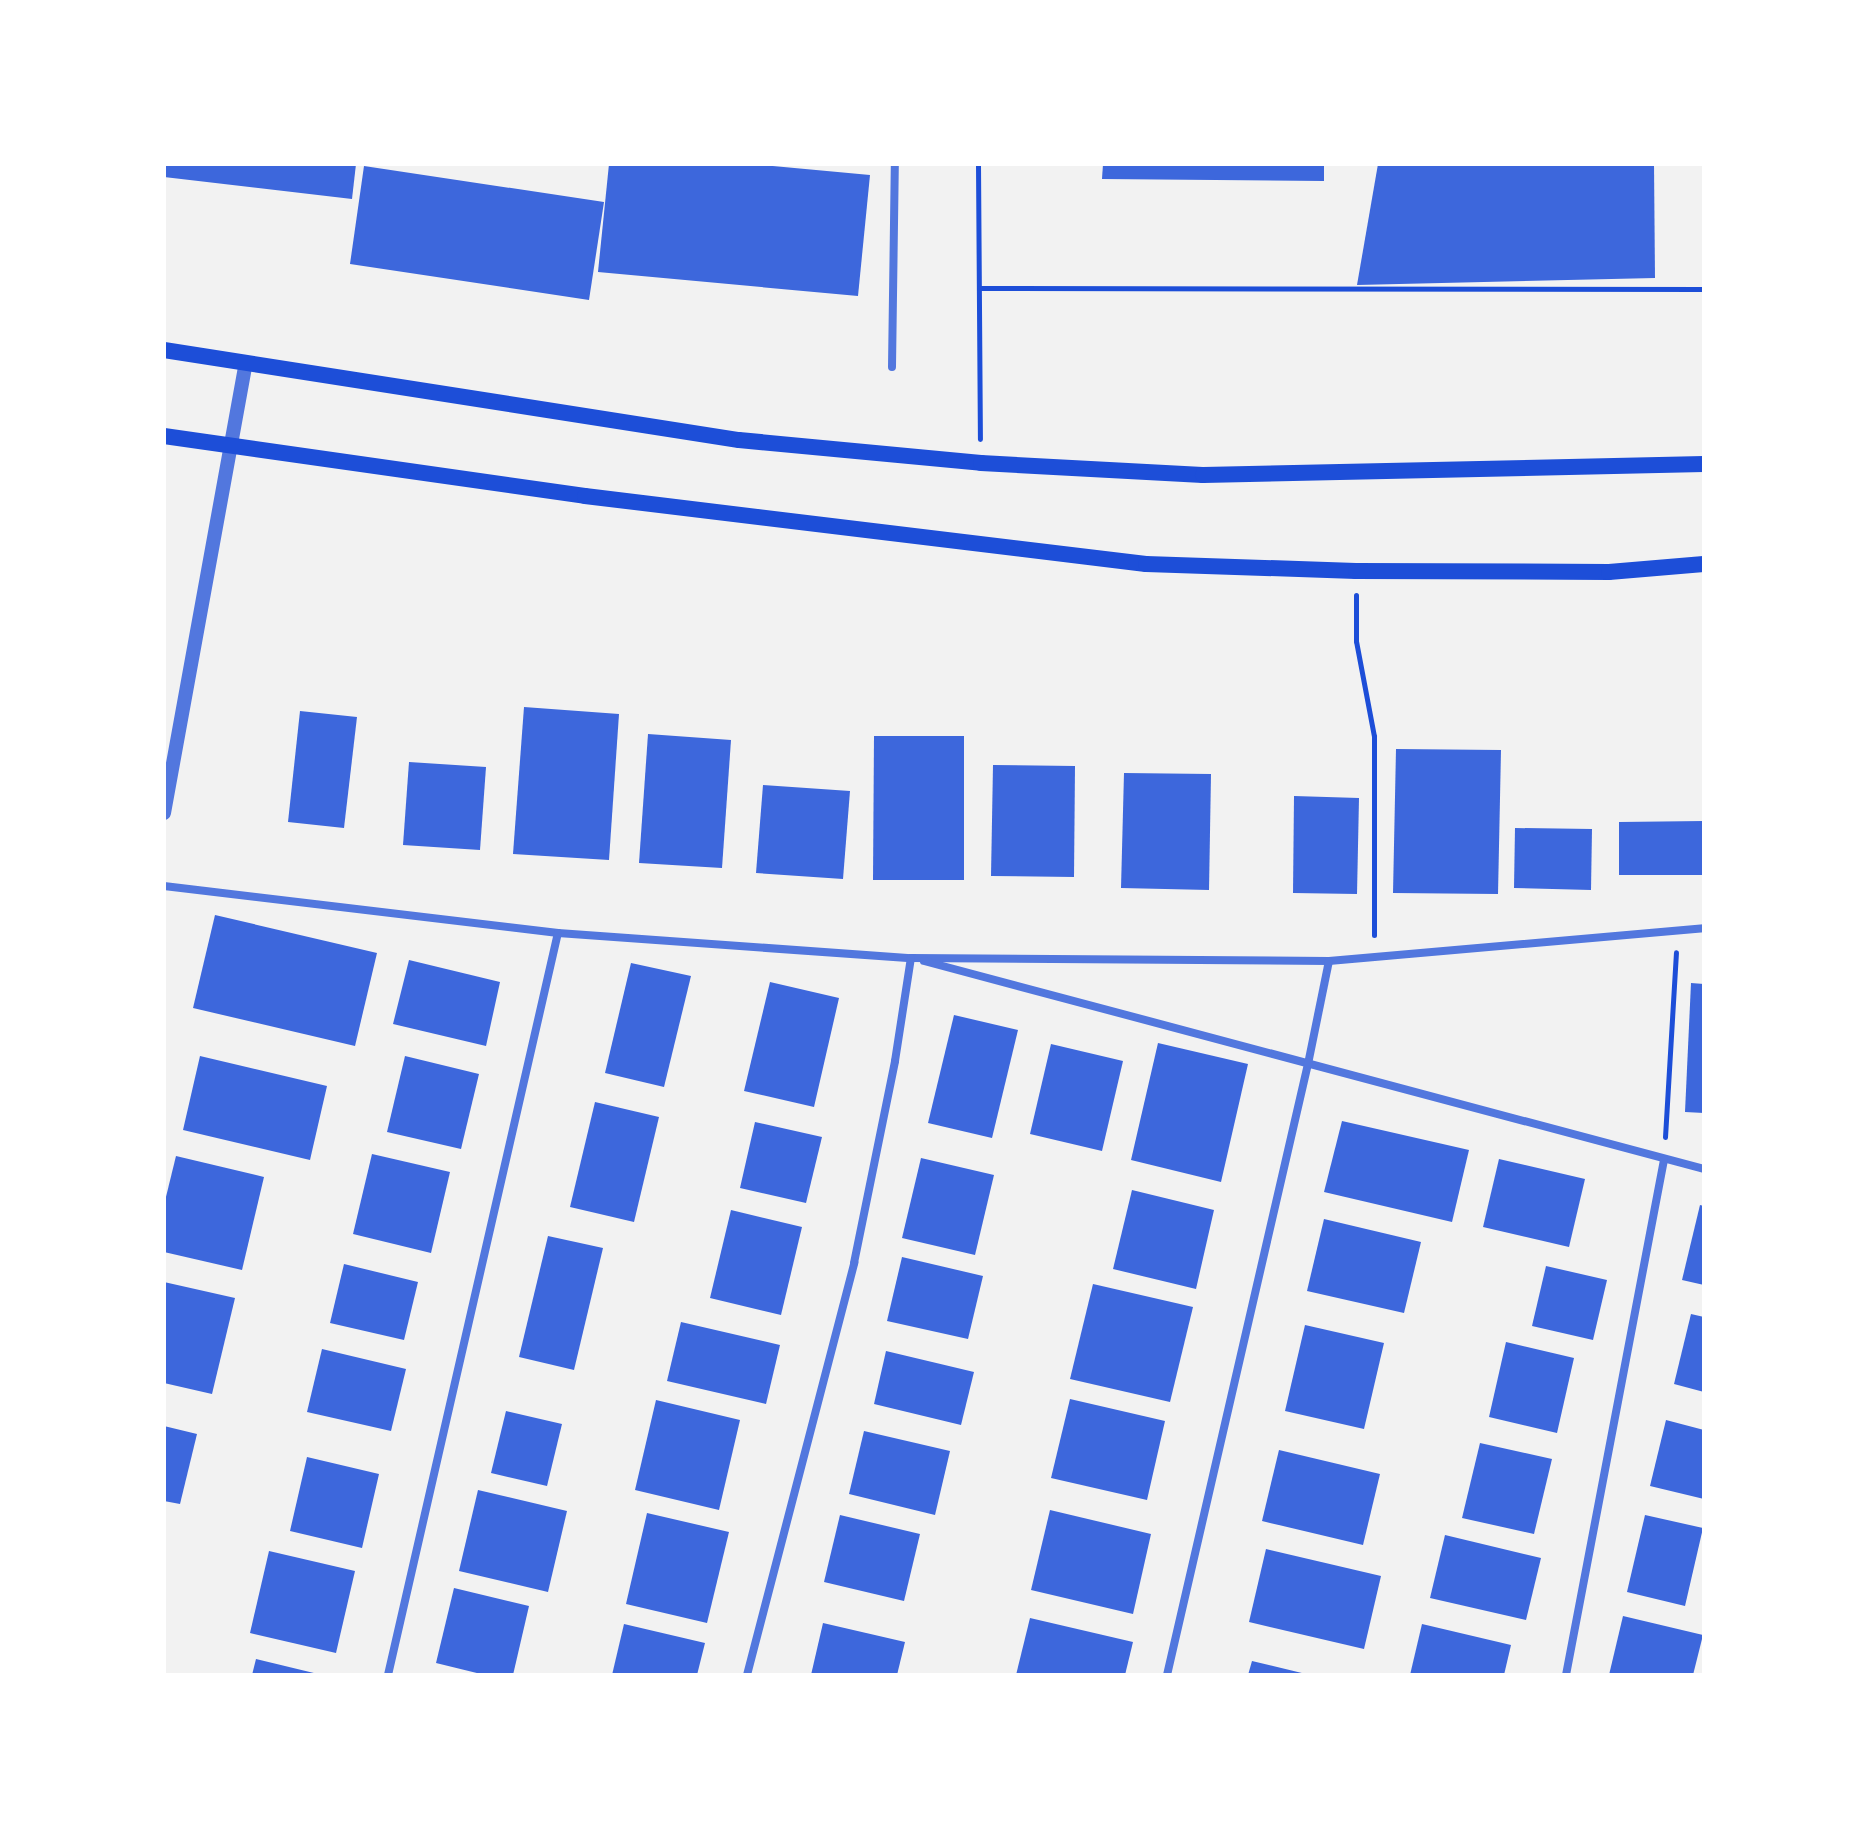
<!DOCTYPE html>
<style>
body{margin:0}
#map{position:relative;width:1868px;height:1839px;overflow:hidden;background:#f2f2f2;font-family:Figtree,sans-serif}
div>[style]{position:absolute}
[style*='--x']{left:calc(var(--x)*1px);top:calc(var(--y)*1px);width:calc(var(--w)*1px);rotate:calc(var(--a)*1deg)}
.building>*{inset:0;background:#3d67dc}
.path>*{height:5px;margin:-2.5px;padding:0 2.5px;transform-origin:2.5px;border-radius:2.5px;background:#1d4ed8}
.minor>*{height:8px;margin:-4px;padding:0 4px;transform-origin:4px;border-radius:4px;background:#5277de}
.tertiary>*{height:14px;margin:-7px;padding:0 7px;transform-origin:7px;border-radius:7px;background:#5277de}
.secondary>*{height:16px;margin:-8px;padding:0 8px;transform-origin:8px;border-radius:8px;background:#1d4ed8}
span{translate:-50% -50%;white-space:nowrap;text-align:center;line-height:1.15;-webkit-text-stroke:8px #fff;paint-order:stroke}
.frame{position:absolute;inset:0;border:166px solid #fff;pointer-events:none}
</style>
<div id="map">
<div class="building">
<div style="clip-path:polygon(164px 164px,356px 164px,352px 199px,164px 177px)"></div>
<div style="clip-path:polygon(609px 164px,752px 164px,870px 175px,858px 296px,598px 272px)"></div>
<div style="clip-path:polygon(1103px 164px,1324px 164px,1324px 181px,1102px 179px)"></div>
<div style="clip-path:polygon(1378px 164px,1654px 164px,1655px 278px,1357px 285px)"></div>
<div style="clip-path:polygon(364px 166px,604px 202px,589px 300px,350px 264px)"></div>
<div style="clip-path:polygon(524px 707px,619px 714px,609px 860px,513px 854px)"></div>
<div style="clip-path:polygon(300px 711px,357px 717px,344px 828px,288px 822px)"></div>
<div style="clip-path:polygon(648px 734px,731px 740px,722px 868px,639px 863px)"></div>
<div style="clip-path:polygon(874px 736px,964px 736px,964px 880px,873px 880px)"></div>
<div style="clip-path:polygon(1396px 749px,1501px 750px,1498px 894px,1393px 893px)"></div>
<div style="clip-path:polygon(409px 762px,486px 767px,480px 850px,403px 845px)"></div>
<div style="clip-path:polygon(993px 765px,1075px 766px,1074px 877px,991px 876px)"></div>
<div style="clip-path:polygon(1124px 773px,1211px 774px,1209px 890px,1121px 888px)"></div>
<div style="clip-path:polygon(763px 785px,850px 791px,843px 879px,756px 873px)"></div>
<div style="clip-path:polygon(1294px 796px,1359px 798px,1357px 894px,1293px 893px)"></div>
<div style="clip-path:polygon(1704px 821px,1704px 875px,1619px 875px,1619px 822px)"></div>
<div style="clip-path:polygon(1515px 828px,1592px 829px,1591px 890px,1514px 888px)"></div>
<div style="clip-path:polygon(215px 915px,377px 953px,355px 1046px,193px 1008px)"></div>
<div style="clip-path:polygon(409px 960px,500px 982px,486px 1046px,393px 1024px)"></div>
<div style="clip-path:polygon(631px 963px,691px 976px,664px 1087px,605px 1073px)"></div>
<div style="clip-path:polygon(770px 982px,839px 998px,814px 1107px,744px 1091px)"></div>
<div style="clip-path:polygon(1691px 983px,1704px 984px,1704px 1113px,1685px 1112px)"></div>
<div style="clip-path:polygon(954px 1015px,1018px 1030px,992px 1138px,928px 1123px)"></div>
<div style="clip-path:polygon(1158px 1043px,1248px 1064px,1221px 1182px,1131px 1160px)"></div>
<div style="clip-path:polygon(1051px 1044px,1123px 1061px,1102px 1151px,1030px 1134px)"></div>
<div style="clip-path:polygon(200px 1056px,327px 1086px,310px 1160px,183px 1130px)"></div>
<div style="clip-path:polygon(405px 1056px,479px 1074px,461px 1149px,387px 1132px)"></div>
<div style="clip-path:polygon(595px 1102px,659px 1117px,634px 1222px,570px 1207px)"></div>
<div style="clip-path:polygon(1342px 1121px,1469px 1150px,1452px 1222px,1324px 1192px)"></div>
<div style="clip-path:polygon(755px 1122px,822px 1137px,806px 1203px,740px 1188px)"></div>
<div style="clip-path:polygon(372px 1154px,450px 1172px,431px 1253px,353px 1234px)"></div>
<div style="clip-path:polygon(176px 1156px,264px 1177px,242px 1270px,164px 1252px,164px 1205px)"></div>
<div style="clip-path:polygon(921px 1158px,994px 1175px,975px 1255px,902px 1238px)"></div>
<div style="clip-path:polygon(1499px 1159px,1585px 1179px,1569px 1247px,1483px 1227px)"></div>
<div style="clip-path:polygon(1132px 1190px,1214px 1210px,1196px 1289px,1113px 1269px)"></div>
<div style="clip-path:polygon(1700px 1205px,1704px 1206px,1704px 1285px,1682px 1280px)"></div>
<div style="clip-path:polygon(731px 1210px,802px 1227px,781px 1315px,710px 1298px)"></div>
<div style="clip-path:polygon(1324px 1219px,1421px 1242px,1404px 1313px,1307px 1291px)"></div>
<div style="clip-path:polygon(548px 1236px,603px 1248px,574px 1370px,519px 1357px)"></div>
<div style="clip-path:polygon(902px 1257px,983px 1276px,968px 1339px,887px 1321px)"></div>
<div style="clip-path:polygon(344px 1264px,418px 1282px,404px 1340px,330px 1323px)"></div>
<div style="clip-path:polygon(1546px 1266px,1607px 1280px,1593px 1340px,1532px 1326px)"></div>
<div style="clip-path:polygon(164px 1282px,235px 1298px,212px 1394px,164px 1383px)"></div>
<div style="clip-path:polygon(1093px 1284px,1193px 1307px,1170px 1402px,1070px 1379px)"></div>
<div style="clip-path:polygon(1691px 1314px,1704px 1317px,1704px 1392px,1674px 1384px)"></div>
<div style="clip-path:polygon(681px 1322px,780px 1345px,766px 1404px,667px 1381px)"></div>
<div style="clip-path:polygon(1305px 1325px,1384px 1343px,1364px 1429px,1285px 1411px)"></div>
<div style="clip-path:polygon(1506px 1342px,1574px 1358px,1557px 1433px,1489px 1417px)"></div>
<div style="clip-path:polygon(322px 1349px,406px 1369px,391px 1431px,307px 1412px)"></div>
<div style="clip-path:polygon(886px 1351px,974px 1372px,961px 1425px,874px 1404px)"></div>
<div style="clip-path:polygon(1070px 1399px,1165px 1421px,1147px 1500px,1051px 1478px)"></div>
<div style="clip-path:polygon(656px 1400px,740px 1420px,719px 1510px,635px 1490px)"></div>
<div style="clip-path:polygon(506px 1411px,562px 1424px,547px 1486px,491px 1473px)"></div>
<div style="clip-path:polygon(1666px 1420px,1704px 1430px,1704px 1499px,1650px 1486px)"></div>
<div style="clip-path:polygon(164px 1426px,197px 1434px,180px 1504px,164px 1501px)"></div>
<div style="clip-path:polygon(864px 1431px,950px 1451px,935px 1515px,849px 1494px)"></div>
<div style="clip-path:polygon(1480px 1443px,1552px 1459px,1534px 1534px,1462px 1518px)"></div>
<div style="clip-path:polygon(1279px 1450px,1380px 1474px,1363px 1545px,1262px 1521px)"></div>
<div style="clip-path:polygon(307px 1457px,379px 1474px,362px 1548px,290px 1531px)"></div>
<div style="clip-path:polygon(478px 1490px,567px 1511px,548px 1592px,459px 1571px)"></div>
<div style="clip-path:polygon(1050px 1510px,1151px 1534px,1133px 1614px,1031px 1590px)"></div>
<div style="clip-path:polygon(647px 1513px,729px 1532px,707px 1623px,626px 1604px)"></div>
<div style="clip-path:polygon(840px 1515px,920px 1534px,904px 1601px,824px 1582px)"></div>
<div style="clip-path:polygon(1645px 1515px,1703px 1528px,1685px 1606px,1627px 1592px)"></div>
<div style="clip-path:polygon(1445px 1535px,1541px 1558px,1526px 1620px,1430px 1598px)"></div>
<div style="clip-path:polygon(1266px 1549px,1381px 1576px,1364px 1649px,1249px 1622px)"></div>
<div style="clip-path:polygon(269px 1551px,355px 1571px,336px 1653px,250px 1633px)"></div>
<div style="clip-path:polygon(454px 1588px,529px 1606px,513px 1675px,485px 1675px,436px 1663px)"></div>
<div style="clip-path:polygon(1623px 1616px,1703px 1635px,1693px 1675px,1609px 1675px)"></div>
<div style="clip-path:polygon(1030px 1618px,1133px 1642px,1125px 1675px,1016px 1675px)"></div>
<div style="clip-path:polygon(823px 1623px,905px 1642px,897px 1675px,811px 1675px)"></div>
<div style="clip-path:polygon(624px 1624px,705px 1643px,697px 1675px,612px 1675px)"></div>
<div style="clip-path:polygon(1422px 1624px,1511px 1645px,1504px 1675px,1410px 1675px)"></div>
<div style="clip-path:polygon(256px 1659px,318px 1674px,318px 1675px,252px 1675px)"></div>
<div style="clip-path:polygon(1252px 1661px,1306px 1674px,1306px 1675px,1248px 1675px)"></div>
</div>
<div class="path">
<div style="--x:978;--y:164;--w:275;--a:89.6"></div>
<div style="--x:979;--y:288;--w:725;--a:0.08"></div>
<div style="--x:1356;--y:595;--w:46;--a:90"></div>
<div style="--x:1356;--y:641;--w:97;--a:79.3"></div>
<div style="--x:1374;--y:736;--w:199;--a:90"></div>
<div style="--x:1665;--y:1137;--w:185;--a:-86.6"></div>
</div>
<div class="minor">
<div style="--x:892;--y:367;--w:203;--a:-89.2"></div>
<div style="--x:164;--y:886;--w:397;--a:6.8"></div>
<div style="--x:558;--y:933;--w:354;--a:4.1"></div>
<div style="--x:911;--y:958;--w:418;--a:0.4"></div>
<div style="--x:1329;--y:961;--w:376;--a:-5"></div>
<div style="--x:924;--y:961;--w:807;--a:14.93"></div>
<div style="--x:388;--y:1675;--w:761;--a:-77.1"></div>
<div style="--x:747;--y:1675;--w:426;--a:-75.4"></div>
<div style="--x:854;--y:1263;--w:206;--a:-78.5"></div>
<div style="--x:895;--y:1061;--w:104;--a:-81.2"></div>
<div style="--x:1167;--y:1675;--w:627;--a:-77.01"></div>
<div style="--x:1308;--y:1064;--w:105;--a:-78.5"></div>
<div style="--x:1566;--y:1675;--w:524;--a:-79.23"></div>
</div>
<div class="tertiary">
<div style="--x:164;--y:813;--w:457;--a:-79.7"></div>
</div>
<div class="secondary">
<div style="--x:164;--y:350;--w:582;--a:8.9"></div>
<div style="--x:739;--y:440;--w:243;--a:5.4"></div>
<div style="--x:981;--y:463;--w:222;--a:3.1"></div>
<div style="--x:1203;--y:475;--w:501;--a:-1.26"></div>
<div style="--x:164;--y:436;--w:425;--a:8.1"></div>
<div style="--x:585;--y:496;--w:565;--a:6.91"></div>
<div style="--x:1146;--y:564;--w:210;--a:1.9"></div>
<div style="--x:1356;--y:571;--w:253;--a:0.2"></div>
<div style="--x:1609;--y:572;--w:95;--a:-4.8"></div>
</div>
<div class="frame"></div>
</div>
